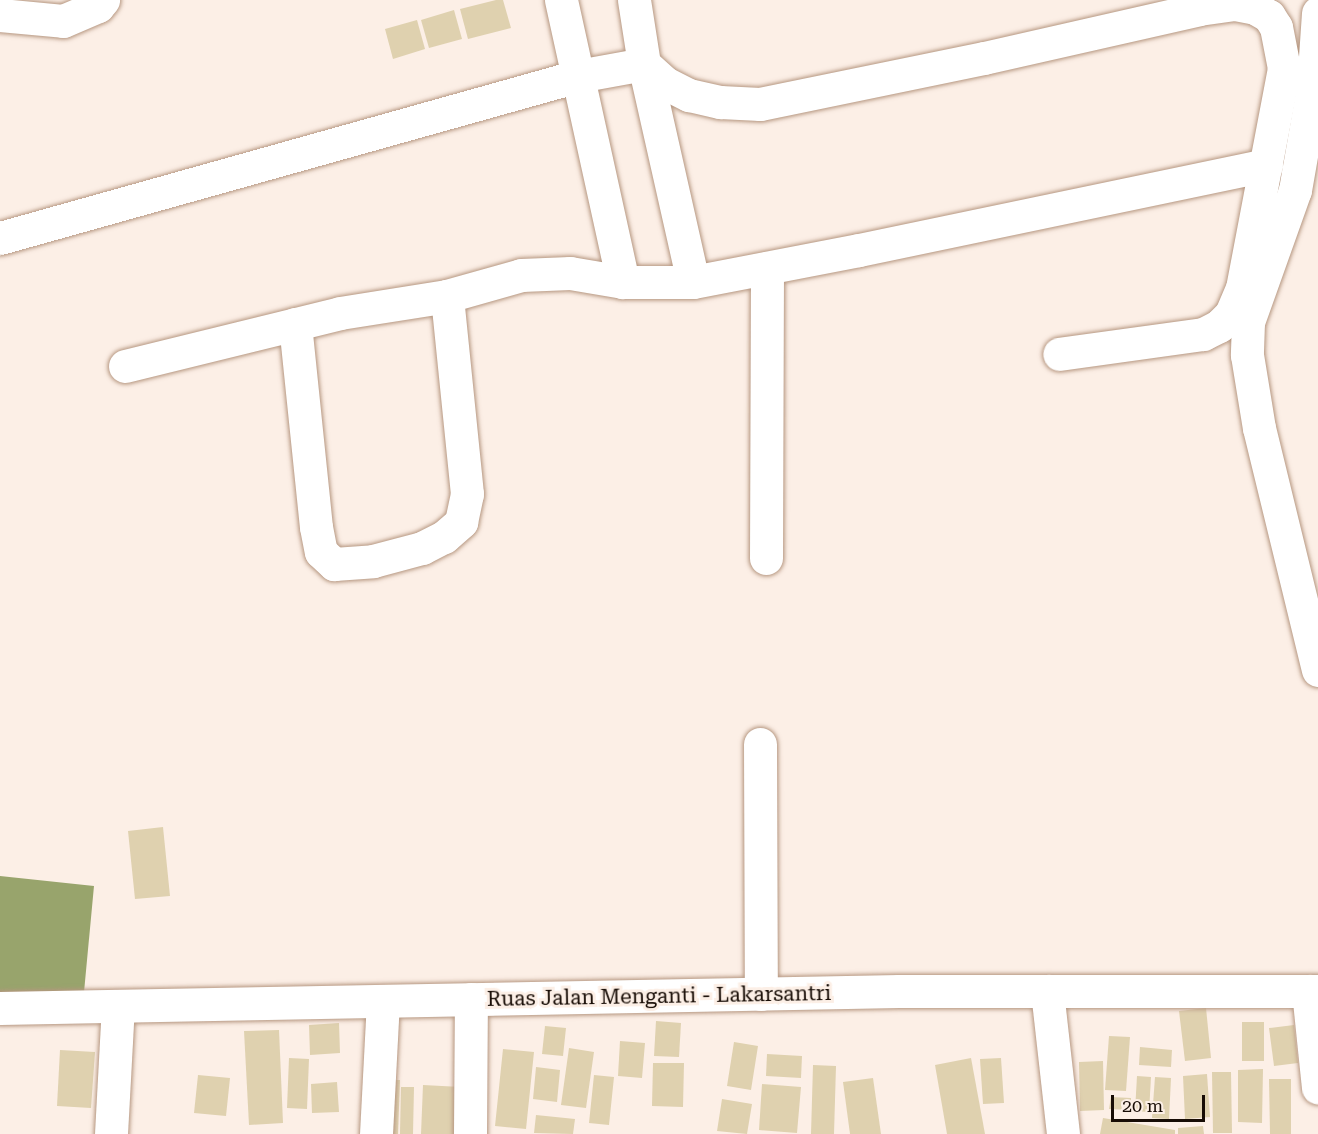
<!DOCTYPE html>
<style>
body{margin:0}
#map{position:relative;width:1318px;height:1134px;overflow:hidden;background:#fcefe6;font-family:"Roboto Serif",serif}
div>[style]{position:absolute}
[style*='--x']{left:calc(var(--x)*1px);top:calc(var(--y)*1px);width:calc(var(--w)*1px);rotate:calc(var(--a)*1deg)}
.water>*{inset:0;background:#98a46c}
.building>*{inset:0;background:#dfd1af}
.roads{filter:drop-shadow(0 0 2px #b69781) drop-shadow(0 0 2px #b69781)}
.minor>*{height:33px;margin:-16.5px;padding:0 16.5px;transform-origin:16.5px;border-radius:16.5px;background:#fff}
.major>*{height:33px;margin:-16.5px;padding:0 16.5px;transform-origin:16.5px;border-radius:16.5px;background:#fff}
span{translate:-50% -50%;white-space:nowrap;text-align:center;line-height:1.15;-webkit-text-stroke:6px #fcefe6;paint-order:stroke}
.street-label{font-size:21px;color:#170c05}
.scale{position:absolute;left:1111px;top:1095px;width:94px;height:27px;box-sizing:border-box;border:3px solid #170c05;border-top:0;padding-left:8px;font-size:18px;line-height:21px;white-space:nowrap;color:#170c05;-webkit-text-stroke:4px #fcefe6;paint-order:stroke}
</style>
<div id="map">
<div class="water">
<div style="clip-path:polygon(0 876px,94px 886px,84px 992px,0 992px)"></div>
</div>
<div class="building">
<div style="clip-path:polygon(496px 0,503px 0,511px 28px,468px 39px,460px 9px)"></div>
<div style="clip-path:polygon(454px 10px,462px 39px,429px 48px,421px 20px)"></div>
<div style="clip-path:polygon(417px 20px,425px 49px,393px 59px,385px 29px)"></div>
<div style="clip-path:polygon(163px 827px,170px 896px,135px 899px,128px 831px)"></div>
<div style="clip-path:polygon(1206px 1008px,1211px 1058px,1185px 1061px,1179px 1011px)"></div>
<div style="clip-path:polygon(656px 1021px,681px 1023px,679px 1057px,654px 1056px)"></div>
<div style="clip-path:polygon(1242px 1022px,1264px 1022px,1264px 1061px,1242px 1061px)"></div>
<div style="clip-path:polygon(339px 1023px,340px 1053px,310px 1055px,309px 1025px)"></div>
<div style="clip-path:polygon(1294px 1025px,1298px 1063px,1274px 1066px,1269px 1028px)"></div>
<div style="clip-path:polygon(545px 1026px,566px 1028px,563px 1056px,542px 1054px)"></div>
<div style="clip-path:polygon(279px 1030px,283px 1123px,249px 1125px,244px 1031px)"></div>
<div style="clip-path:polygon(1109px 1036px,1130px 1037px,1126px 1091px,1105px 1090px)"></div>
<div style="clip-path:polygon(620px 1041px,645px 1043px,642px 1078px,618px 1076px)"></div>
<div style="clip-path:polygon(734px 1042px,758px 1046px,751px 1090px,727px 1086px)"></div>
<div style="clip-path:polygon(1140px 1047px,1172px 1050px,1171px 1067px,1139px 1065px)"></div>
<div style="clip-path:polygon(569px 1048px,594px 1052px,586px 1108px,561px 1105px)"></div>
<div style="clip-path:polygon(503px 1049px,534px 1052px,526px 1129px,495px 1126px)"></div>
<div style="clip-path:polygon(60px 1050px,95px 1052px,91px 1108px,57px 1106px)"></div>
<div style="clip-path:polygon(767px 1054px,802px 1056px,801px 1078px,766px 1076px)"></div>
<div style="clip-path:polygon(289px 1058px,309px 1059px,307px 1109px,287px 1108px)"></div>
<div style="clip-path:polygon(971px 1058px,985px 1134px,947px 1134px,935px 1065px)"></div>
<div style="clip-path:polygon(1001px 1058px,1004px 1103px,983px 1104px,980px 1059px)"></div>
<div style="clip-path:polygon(1103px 1061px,1104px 1110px,1080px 1111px,1079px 1062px)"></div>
<div style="clip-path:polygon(653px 1063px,684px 1063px,683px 1107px,652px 1106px)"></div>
<div style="clip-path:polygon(813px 1065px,836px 1066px,834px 1134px,811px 1134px)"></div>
<div style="clip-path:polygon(536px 1067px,560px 1070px,557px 1102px,533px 1099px)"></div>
<div style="clip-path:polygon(1263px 1069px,1262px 1123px,1238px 1122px,1238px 1070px)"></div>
<div style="clip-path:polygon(1212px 1072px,1231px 1072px,1232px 1133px,1213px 1133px)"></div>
<div style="clip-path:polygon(1207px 1074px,1210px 1117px,1185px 1119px,1183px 1076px)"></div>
<div style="clip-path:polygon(198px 1075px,230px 1078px,226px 1116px,194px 1113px)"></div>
<div style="clip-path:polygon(594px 1075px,614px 1077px,609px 1125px,589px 1123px)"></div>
<div style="clip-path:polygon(1137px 1076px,1151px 1077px,1149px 1112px,1135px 1111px)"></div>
<div style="clip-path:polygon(1155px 1077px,1171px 1078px,1169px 1119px,1152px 1118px)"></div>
<div style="clip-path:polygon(873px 1078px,881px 1134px,850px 1134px,843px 1082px)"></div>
<div style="clip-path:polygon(1269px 1079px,1291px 1079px,1291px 1134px,1270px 1134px)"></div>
<div style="clip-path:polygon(381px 1080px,400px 1080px,398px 1134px,380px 1134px)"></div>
<div style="clip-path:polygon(337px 1082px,339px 1112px,312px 1113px,311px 1084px)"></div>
<div style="clip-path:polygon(762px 1084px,801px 1087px,797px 1133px,759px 1130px)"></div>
<div style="clip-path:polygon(423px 1085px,461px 1087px,458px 1134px,421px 1134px)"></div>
<div style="clip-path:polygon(401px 1087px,414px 1087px,413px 1134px,400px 1134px)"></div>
<div style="clip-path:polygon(1111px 1097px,1131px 1098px,1131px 1110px,1109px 1109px)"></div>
<div style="clip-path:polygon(722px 1099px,752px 1104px,747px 1134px,717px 1131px)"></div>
<div style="clip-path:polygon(536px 1115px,575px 1119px,573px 1134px,534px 1133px)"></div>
<div style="clip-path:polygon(1103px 1118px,1175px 1130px,1175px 1134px,1100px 1134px)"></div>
<div style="clip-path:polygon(1203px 1126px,1204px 1134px,1178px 1134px,1178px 1128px)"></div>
</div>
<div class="roads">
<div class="minor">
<div style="--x:561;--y:0;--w:289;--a:77.6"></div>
<div style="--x:634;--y:0;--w:65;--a:81.1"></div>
<div style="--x:644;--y:64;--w:223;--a:77.3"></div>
<div style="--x:1318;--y:13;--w:74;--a:93.9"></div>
<div style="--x:1313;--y:87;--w:105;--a:99.9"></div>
<div style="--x:1295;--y:190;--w:140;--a:109.6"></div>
<div style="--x:1248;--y:322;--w:33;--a:92"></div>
<div style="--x:1247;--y:355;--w:74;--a:80.7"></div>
<div style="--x:1259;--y:428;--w:249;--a:76.3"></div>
<div style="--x:0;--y:15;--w:63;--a:5.4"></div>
<div style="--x:63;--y:21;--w:38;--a:-23"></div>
<div style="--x:98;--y:6;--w:8;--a:-50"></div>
<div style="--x:0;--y:238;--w:600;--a:-15.66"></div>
<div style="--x:578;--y:76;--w:67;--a:-10.3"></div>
<div style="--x:644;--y:64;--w:28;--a:42"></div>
<div style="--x:665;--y:83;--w:27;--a:27"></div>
<div style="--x:689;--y:95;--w:32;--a:13"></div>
<div style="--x:720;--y:102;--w:40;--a:2.9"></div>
<div style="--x:760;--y:104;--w:229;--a:-11.6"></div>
<div style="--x:984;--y:58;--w:221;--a:-12.8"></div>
<div style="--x:1199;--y:9;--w:36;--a:-8"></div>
<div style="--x:1235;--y:4;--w:20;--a:11"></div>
<div style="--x:1255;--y:8;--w:16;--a:30"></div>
<div style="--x:1269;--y:16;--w:13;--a:58"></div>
<div style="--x:1276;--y:27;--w:42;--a:79"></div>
<div style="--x:1284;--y:68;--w:224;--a:100.8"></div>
<div style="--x:1242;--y:288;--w:28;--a:113"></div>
<div style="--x:1231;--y:314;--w:17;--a:135"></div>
<div style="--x:1219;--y:326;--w:18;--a:153"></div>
<div style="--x:1203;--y:334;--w:145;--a:172.1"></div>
<div style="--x:295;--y:324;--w:204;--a:84.1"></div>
<div style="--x:316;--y:527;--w:25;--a:79"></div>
<div style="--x:321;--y:552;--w:18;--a:43"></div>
<div style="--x:334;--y:564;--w:39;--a:-4"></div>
<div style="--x:373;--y:561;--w:51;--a:-14.9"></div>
<div style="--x:422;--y:548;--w:25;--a:-27"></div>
<div style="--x:444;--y:537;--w:23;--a:-41"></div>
<div style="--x:461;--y:522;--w:29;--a:-78"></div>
<div style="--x:467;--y:494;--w:199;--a:-95.8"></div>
<div style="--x:125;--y:366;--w:221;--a:-13.8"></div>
<div style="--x:340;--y:313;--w:108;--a:-9"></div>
<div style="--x:447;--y:296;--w:77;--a:-15.8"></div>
<div style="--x:521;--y:275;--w:49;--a:-2.3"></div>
<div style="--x:570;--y:273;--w:54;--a:9.6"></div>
<div style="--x:623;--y:282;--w:70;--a:0"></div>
<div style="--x:693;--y:282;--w:169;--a:-10.9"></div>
<div style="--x:859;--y:250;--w:416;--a:-11.8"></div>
<div style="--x:766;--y:558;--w:290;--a:-89.8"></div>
<div style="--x:760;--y:744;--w:250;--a:89.8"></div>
<div style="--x:1047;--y:991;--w:144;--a:83.6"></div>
<div style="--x:1308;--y:991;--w:97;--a:84.1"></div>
<div style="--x:111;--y:1134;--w:128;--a:-86.9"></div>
<div style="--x:376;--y:1134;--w:133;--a:-87"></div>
<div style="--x:470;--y:1134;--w:135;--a:-89.6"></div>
</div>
<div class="major">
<div style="--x:0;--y:1008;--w:899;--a:-1.08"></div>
<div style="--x:899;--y:991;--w:419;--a:0"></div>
</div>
</div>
<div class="street-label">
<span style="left:659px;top:996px;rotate:-1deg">Ruas Jalan Menganti - Lakarsantri</span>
</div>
<div class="scale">20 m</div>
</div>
